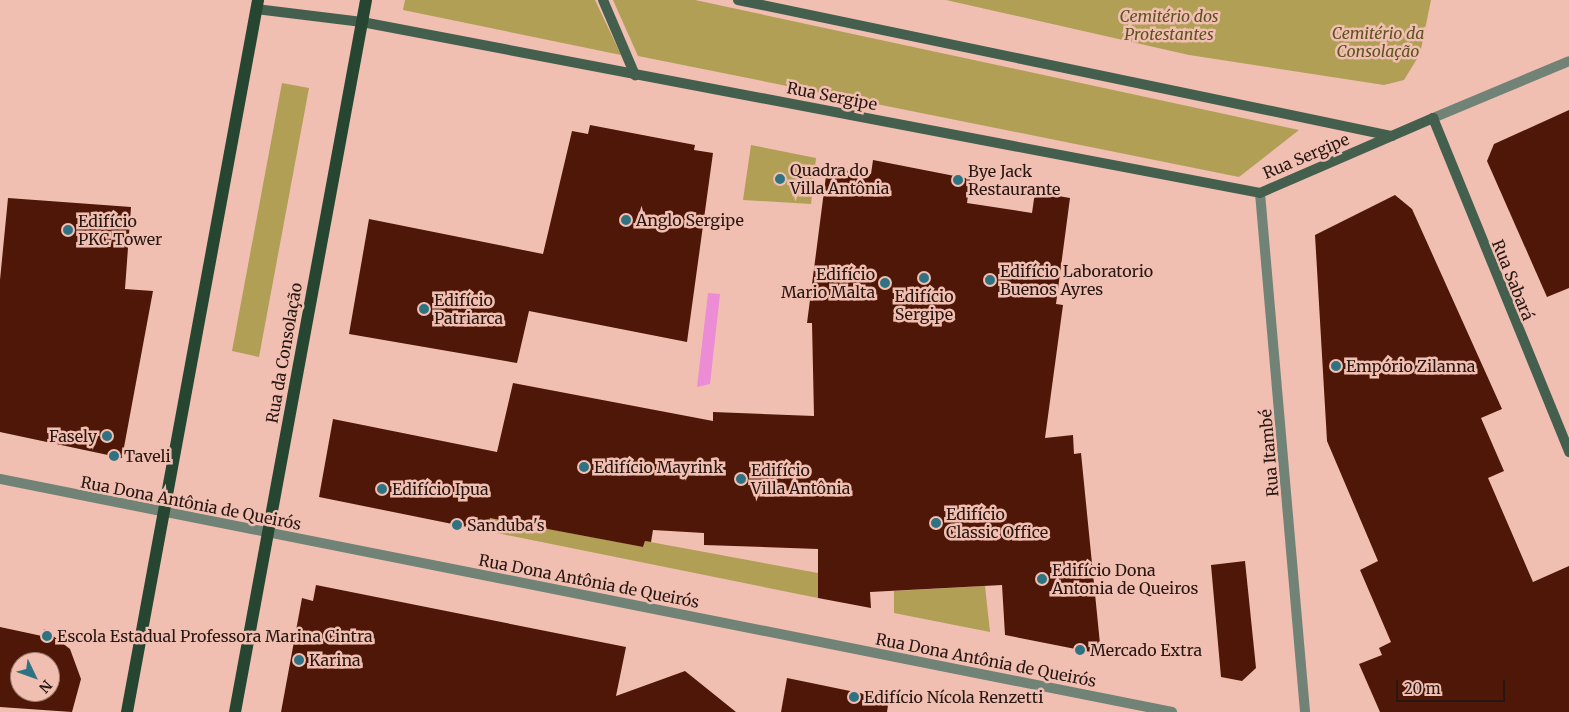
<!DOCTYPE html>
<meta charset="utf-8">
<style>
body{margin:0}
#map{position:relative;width:1569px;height:712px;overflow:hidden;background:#f0bfb1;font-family:Merriweather,serif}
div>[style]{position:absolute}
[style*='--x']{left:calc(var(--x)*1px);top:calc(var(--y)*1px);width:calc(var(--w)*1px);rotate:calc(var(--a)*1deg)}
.green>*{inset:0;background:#b19f56}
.water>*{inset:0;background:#eb8cd5}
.building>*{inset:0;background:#4f1707}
.street>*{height:10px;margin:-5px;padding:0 5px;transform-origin:5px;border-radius:5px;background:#718276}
.secondary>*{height:10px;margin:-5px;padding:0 5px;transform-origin:5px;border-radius:5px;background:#455f4e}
.primary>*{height:12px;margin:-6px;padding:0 6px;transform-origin:6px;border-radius:6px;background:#264632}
.dots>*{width:14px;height:14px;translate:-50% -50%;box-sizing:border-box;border:2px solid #f0bfb1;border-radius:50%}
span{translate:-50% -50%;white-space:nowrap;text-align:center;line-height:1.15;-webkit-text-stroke:5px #f0bfb1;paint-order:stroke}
.park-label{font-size:16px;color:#5e5320;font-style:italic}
.street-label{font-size:16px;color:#271611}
.poi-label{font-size:16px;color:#271611}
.left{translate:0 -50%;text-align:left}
.right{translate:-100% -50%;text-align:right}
.north{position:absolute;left:10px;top:652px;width:50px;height:50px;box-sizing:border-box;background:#f0bfb1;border:1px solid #a07b71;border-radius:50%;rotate:132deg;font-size:14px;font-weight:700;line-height:20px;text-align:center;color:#271611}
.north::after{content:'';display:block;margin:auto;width:18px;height:22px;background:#2f7383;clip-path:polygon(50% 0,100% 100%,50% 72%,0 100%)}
.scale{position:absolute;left:1396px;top:680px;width:109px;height:22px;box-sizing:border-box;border:2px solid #271611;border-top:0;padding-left:6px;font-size:15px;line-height:18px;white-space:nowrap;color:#271611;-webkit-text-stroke:4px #f0bfb1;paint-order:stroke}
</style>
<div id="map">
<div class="green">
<div style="clip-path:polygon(405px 0,595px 0,621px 55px,403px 10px)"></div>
<div style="clip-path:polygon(613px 0,695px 0,1299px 130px,1239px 177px,638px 56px)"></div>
<div style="clip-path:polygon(946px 0,1431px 0,1420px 54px,1404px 80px,1384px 85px,1189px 55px)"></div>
<div style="clip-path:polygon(282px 83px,309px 88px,259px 357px,232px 351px)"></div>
<div style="clip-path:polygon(751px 145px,816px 158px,811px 204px,743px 200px)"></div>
<div style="clip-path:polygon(492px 512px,497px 519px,643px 547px,645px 541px,818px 573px,818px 598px,487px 531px)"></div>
<div style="clip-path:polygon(985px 586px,990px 632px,894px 613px,894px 591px)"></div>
</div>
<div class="water">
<div style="clip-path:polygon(708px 293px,720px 294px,710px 384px,697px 387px)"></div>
</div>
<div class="building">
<div style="clip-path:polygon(1569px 110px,1569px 288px,1547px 297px,1487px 161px,1494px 144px)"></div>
<div style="clip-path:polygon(590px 125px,695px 145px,694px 150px,713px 153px,687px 342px,529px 311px,517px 363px,349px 334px,369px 219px,543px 254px,572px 131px,588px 134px)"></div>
<div style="clip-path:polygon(873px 160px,970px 179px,967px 203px,1032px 213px,1035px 192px,1070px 198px,1056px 304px,1063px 305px,1045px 438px,1073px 435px,1074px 454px,1081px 453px,1101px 654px,1005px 635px,1002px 585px,870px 592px,871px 608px,818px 598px,818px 549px,704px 545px,704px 533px,653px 530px,651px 542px,645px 541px,643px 547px,490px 518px,487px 531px,319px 497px,333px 419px,497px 452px,513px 383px,713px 421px,713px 412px,814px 416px,812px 323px,807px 323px,827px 168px,871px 174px)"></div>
<div style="clip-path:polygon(1395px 195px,1412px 209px,1502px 409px,1481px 418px,1504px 471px,1488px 478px,1533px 582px,1569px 566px,1569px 712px,1380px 712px,1359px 664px,1382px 655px,1379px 648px,1391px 642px,1360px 570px,1378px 561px,1327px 441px,1315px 235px)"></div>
<div style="clip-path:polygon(8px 198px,131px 207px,125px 289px,153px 291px,122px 458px,0 432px,0 280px)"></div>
<div style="clip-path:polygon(1245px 561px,1256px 668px,1242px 681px,1221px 677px,1211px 565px)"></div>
<div style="clip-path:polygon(316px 585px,626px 647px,616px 696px,685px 671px,736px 712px,281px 712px,302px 598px,313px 601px)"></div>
<div style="clip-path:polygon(evenodd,0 627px,42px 636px,44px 629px,70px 649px,81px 679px,72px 712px,0 707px,0 627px,20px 662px,50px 662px,50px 692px,20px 692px,20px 662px)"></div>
<div style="clip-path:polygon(787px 678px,889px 699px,887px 712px,781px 712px)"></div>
</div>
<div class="street">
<div style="--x:1433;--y:118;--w:147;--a:-22.7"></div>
<div style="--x:1260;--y:193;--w:521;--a:85.04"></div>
<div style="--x:0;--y:479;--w:1195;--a:11.24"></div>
</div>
<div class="secondary">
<div style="--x:603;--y:0;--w:82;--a:66.9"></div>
<div style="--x:738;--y:0;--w:668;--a:11.75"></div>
<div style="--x:256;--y:9;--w:107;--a:7"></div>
<div style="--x:362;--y:22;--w:914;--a:10.78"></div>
<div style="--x:1260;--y:193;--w:189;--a:-23.4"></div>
<div style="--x:1433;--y:118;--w:361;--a:67.8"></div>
</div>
<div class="primary">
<div style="--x:127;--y:712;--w:724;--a:-79.57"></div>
<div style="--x:235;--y:712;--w:724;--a:-79.57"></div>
</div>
<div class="dots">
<div style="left:780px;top:179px;background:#2f7383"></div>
<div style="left:958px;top:180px;background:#2f7383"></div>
<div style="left:626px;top:220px;background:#2f7383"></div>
<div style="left:68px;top:230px;background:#2f7383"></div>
<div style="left:924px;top:278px;background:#2f7383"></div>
<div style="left:990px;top:280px;background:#2f7383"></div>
<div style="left:885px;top:283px;background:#2f7383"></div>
<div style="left:424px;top:309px;background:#2f7383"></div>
<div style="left:1336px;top:366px;background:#2f7383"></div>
<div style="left:107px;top:436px;background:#2f7383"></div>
<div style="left:114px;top:456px;background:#2f7383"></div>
<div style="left:584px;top:467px;background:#2f7383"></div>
<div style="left:741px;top:479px;background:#2f7383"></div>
<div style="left:382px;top:489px;background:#2f7383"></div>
<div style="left:936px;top:523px;background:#2f7383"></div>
<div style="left:457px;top:525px;background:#2f7383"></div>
<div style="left:1042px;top:579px;background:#2f7383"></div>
<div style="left:47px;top:636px;background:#2f7383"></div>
<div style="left:1080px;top:650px;background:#2f7383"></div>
<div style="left:299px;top:660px;background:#2f7383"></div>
<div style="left:854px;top:697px;background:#2f7383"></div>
</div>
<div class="park-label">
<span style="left:1169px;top:25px">Cemitério dos<br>Protestantes</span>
<span style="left:1378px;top:42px">Cemitério da<br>Consolação</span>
</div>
<div class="street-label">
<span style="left:832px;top:96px;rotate:11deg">Rua Sergipe</span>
<span style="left:1306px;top:156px;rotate:-23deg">Rua Sergipe</span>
<span style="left:1513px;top:280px;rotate:68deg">Rua Sabará</span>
<span style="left:284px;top:353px;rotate:-80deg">Rua da Consolação</span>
<span style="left:1269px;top:453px;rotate:-95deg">Rua Itambé</span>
<span style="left:191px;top:503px;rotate:11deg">Rua Dona Antônia de Queirós</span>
<span style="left:589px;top:581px;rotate:11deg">Rua Dona Antônia de Queirós</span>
<span style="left:986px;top:660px;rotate:11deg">Rua Dona Antônia de Queirós</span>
</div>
<div class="poi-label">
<span class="left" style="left:790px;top:179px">Quadra do<br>Villa Antônia</span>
<span class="left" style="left:968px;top:180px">Bye Jack<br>Restaurante</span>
<span class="left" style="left:636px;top:220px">Anglo Sergipe</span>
<span class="left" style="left:78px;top:230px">Edifício<br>PKC Tower</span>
<span class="left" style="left:1000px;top:280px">Edifício Laboratorio<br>Buenos Ayres</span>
<span class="right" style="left:875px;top:283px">Edifício<br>Mario Malta</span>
<span style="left:924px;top:305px">Edifício<br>Sergipe</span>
<span class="left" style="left:434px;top:309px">Edifício<br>Patriarca</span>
<span class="left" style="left:1346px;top:366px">Empório Zilanna</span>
<span class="right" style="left:97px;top:436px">Fasely</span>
<span class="left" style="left:124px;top:456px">Taveli</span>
<span class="left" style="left:594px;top:467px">Edifício Mayrink</span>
<span class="left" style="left:751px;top:479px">Edifício<br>Villa Antônia</span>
<span class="left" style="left:392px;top:489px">Edifício Ipua</span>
<span class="left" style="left:946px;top:523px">Edifício<br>Classic Office</span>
<span class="left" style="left:467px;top:525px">Sanduba's</span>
<span class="left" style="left:1052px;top:579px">Edifício Dona<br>Antonia de Queiros</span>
<span class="left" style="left:57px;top:636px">Escola Estadual Professora Marina Cintra</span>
<span class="left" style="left:1090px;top:650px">Mercado Extra</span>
<span class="left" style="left:309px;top:660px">Karina</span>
<span class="left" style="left:864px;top:697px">Edifício Nícola Renzetti</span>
</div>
<div class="north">N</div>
<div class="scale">20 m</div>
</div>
